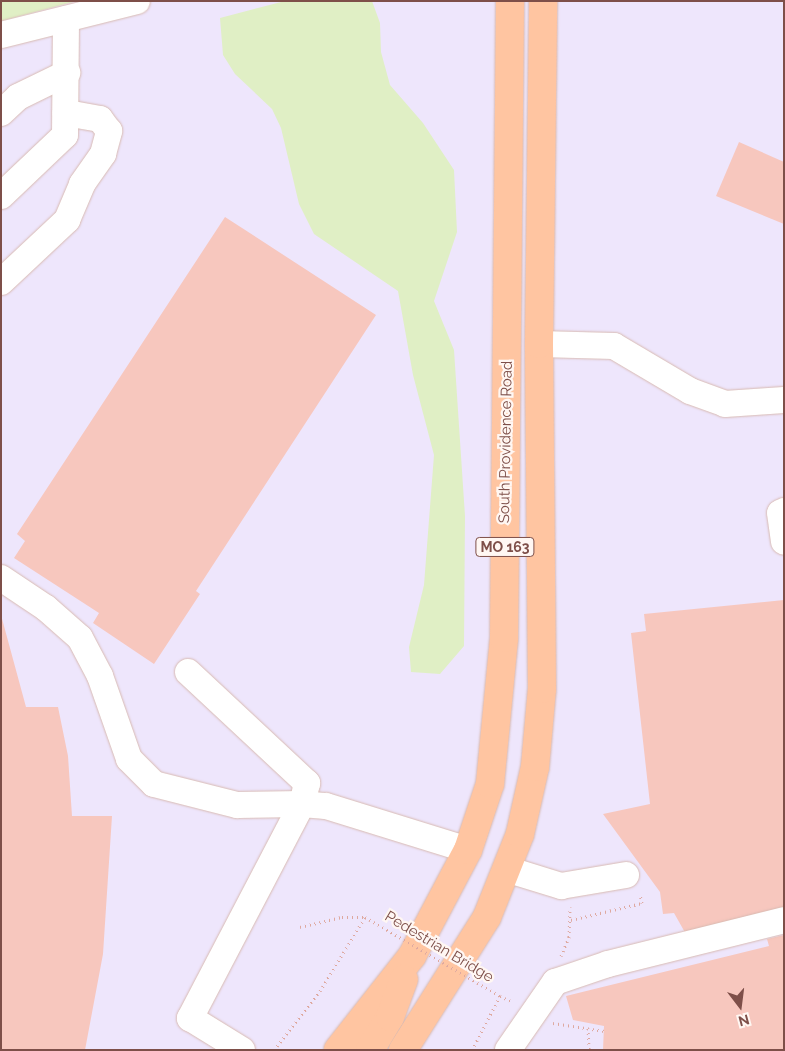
<!DOCTYPE html>
<style>
body{margin:0}
#map{position:relative;width:785px;height:1051px;overflow:hidden;background:#fff2ea;font-family:Raleway,sans-serif}
div>[style]{position:absolute}
[style*='--x']{left:calc(var(--x)*1px);top:calc(var(--y)*1px);width:calc(var(--w)*1px);rotate:calc(var(--a)*1deg)}
.education>*{inset:0;background:#eee6fc}
.green>*{inset:0;background:#e0efc5}
.building>*{inset:0;background:#f7c7be}
.path>*{height:3px;margin-top:-1.5px;transform-origin:0;background:repeating-linear-gradient(90deg,#dea9a0 0 1px,transparent 0 5px)}
.roads{filter:drop-shadow(0 0 1px #d8bab2) drop-shadow(0 0 1px #d8bab2)}
.minor>*{height:26px;margin:-13px;padding:0 13px;transform-origin:13px;border-radius:13px;background:#fff}
.major>*{height:28px;margin:-14px;padding:0 14px;transform-origin:14px;border-radius:14px;background:#ffc5a1}
.path-bridge>*{height:3px;margin-top:-1.5px;transform-origin:0;background:repeating-linear-gradient(90deg,#dea9a0 0 1px,transparent 0 5px)}
span{translate:-50% -50%;white-space:nowrap;text-align:center;line-height:1.15;-webkit-text-stroke:4.5px #fff7f3;paint-order:stroke}
.shield-label span{padding:1px 4px;background:#fff7f3;border:1px solid;border-radius:4px;-webkit-text-stroke-width:0}
.shield-label{font-size:14px;color:#7e4f49;font-weight:700}
.street-label{font-size:15px;color:#7e4f49}
.frame{position:absolute;inset:0;border:2px solid #7e4f49;pointer-events:none}
.north{position:absolute;left:715px;top:981px;width:50px;height:50px;-webkit-text-stroke:4px #fff7f3;paint-order:stroke;rotate:165deg;font-size:14px;font-weight:700;line-height:20px;text-align:center;color:#7e4f49}
.north::after{content:'';display:block;margin:auto;width:18px;height:22px;background:#7e4f49;clip-path:polygon(50% 0,100% 100%,50% 72%,0 100%)}
</style>
<div id="map">
<div class="education">
<div style="clip-path:polygon(1px 1px,784px 1px,784px 1050px,1px 1050px)"></div>
</div>
<div class="green">
<div style="clip-path:polygon(1px 1px,77px 1px,1px 21px)"></div>
<div style="clip-path:polygon(285px 1px,372px 1px,380px 23px,381px 52px,390px 85px,423px 123px,454px 170px,457px 232px,434px 301px,454px 350px,465px 516px,464px 646px,440px 674px,411px 672px,409px 647px,424px 585px,434px 455px,413px 375px,398px 291px,314px 234px,299px 204px,281px 128px,272px 109px,235px 74px,223px 55px,220px 18px)"></div>
</div>
<div class="building">
<div style="clip-path:polygon(739px 142px,784px 162px,784px 224px,716px 196px)"></div>
<div style="clip-path:polygon(225px 217px,376px 315px,196px 591px,200px 594px,154px 664px,93px 623px,99px 613px,14px 558px,25px 541px,17px 534px)"></div>
<div style="clip-path:polygon(784px 600px,784px 911px,687px 936px,674px 913px,663px 914px,660px 892px,603px 814px,650px 804px,631px 633px,646px 631px,644px 614px)"></div>
<div style="clip-path:polygon(1px 615px,26px 707px,58px 707px,68px 756px,72px 816px,112px 816px,103px 954px,85px 1050px,1px 1050px)"></div>
<div style="clip-path:polygon(784px 935px,784px 1050px,603px 1050px,604px 1026px,573px 1020px,566px 996px,769px 946px,767px 939px)"></div>
</div>
<div class="path">
<div style="--x:571;--y:920;--w:73;--a:-13.5"></div>
<div style="--x:642;--y:903;--w:9;--a:-103"></div>
<div style="--x:300;--y:927;--w:43;--a:-13.4"></div>
<div style="--x:342;--y:917;--w:23;--a:0"></div>
<div style="--x:561;--y:956;--w:21;--a:-67"></div>
<div style="--x:569;--y:937;--w:30;--a:-88"></div>
<div style="--x:553;--y:1023;--w:52;--a:8.9"></div>
<div style="--x:588;--y:1028;--w:22;--a:87"></div>
<div style="--x:274;--y:1050;--w:75;--a:-52.1"></div>
<div style="--x:320;--y:991;--w:87;--a:-58.7"></div>
<div style="--x:472;--y:1050;--w:61;--a:-62.6"></div>
<div style="--x:500;--y:996;--w:14;--a:25"></div>
</div>
<div class="roads">
<div class="minor">
<div style="--x:1;--y:35;--w:140;--a:-14"></div>
<div style="--x:1;--y:113;--w:23;--a:-43"></div>
<div style="--x:18;--y:97;--w:55;--a:-26.1"></div>
<div style="--x:1;--y:196;--w:88;--a:-43.6"></div>
<div style="--x:65;--y:135;--w:116;--a:-89.5"></div>
<div style="--x:1;--y:282;--w:91;--a:-43.2"></div>
<div style="--x:67;--y:220;--w:39;--a:-67"></div>
<div style="--x:82;--y:184;--w:37;--a:-55"></div>
<div style="--x:103;--y:154;--w:24;--a:-75"></div>
<div style="--x:109;--y:131;--w:15;--a:-127"></div>
<div style="--x:100;--y:119;--w:35;--a:-170"></div>
<div style="--x:539;--y:344;--w:75;--a:1.5"></div>
<div style="--x:614;--y:346;--w:88;--a:30.6"></div>
<div style="--x:690;--y:391;--w:37;--a:20"></div>
<div style="--x:725;--y:404;--w:59;--a:-3.9"></div>
<div style="--x:784;--y:511;--w:4;--a:153"></div>
<div style="--x:780;--y:513;--w:29;--a:82"></div>
<div style="--x:1;--y:578;--w:54;--a:33.7"></div>
<div style="--x:46;--y:608;--w:45;--a:41.4"></div>
<div style="--x:80;--y:638;--w:43;--a:62.2"></div>
<div style="--x:100;--y:676;--w:88;--a:70.7"></div>
<div style="--x:129;--y:759;--w:35;--a:45"></div>
<div style="--x:154;--y:784;--w:86;--a:14.2"></div>
<div style="--x:237;--y:805;--w:65;--a:-0.9"></div>
<div style="--x:302;--y:804;--w:242;--a:117.6"></div>
<div style="--x:190;--y:1018;--w:61;--a:31.6"></div>
<div style="--x:188;--y:672;--w:163;--a:43"></div>
<div style="--x:307;--y:783;--w:22;--a:103"></div>
<div style="--x:302;--y:804;--w:24;--a:5"></div>
<div style="--x:326;--y:806;--w:149;--a:17.2"></div>
<div style="--x:506;--y:869;--w:58;--a:17.2"></div>
<div style="--x:561;--y:886;--w:66;--a:-9.6"></div>
<div style="--x:508;--y:1050;--w:83;--a:-55.3"></div>
<div style="--x:555;--y:982;--w:56;--a:-18.8"></div>
<div style="--x:608;--y:964;--w:181;--a:-14"></div>
</div>
<div class="major">
<div style="--x:338;--y:1050;--w:120;--a:-51.8"></div>
<div style="--x:412;--y:956;--w:120;--a:-62.2"></div>
<div style="--x:468;--y:850;--w:70;--a:-71.6"></div>
<div style="--x:490;--y:784;--w:147;--a:-84.5"></div>
<div style="--x:504;--y:638;--w:637;--a:-89.46"></div>
<div style="--x:370;--y:1050;--w:39;--a:-59"></div>
<div style="--x:390;--y:1017;--w:40;--a:-69.8"></div>
<div style="--x:403;--y:1050;--w:157;--a:-57.7"></div>
<div style="--x:487;--y:917;--w:89;--a:-68.3"></div>
<div style="--x:520;--y:834;--w:69;--a:-77.4"></div>
<div style="--x:535;--y:767;--w:78;--a:-84.9"></div>
<div style="--x:542;--y:689;--w:345;--a:-90.5"></div>
<div style="--x:539;--y:344;--w:343;--a:-89.3"></div>
</div>
</div>
<div class="path-bridge">
<div style="--x:365;--y:917;--w:156;--a:30.3"></div>
</div>
<div class="shield-label">
<span style="left:505px;top:547px">MO 163</span>
</div>
<div class="street-label">
<span style="left:506px;top:442px;rotate:-89deg">South Providence Road</span>
<span style="left:439px;top:947px;rotate:31deg">Pedestrian Bridge</span>
</div>
<div class="frame"></div>
<div class="north">N</div>
</div>
